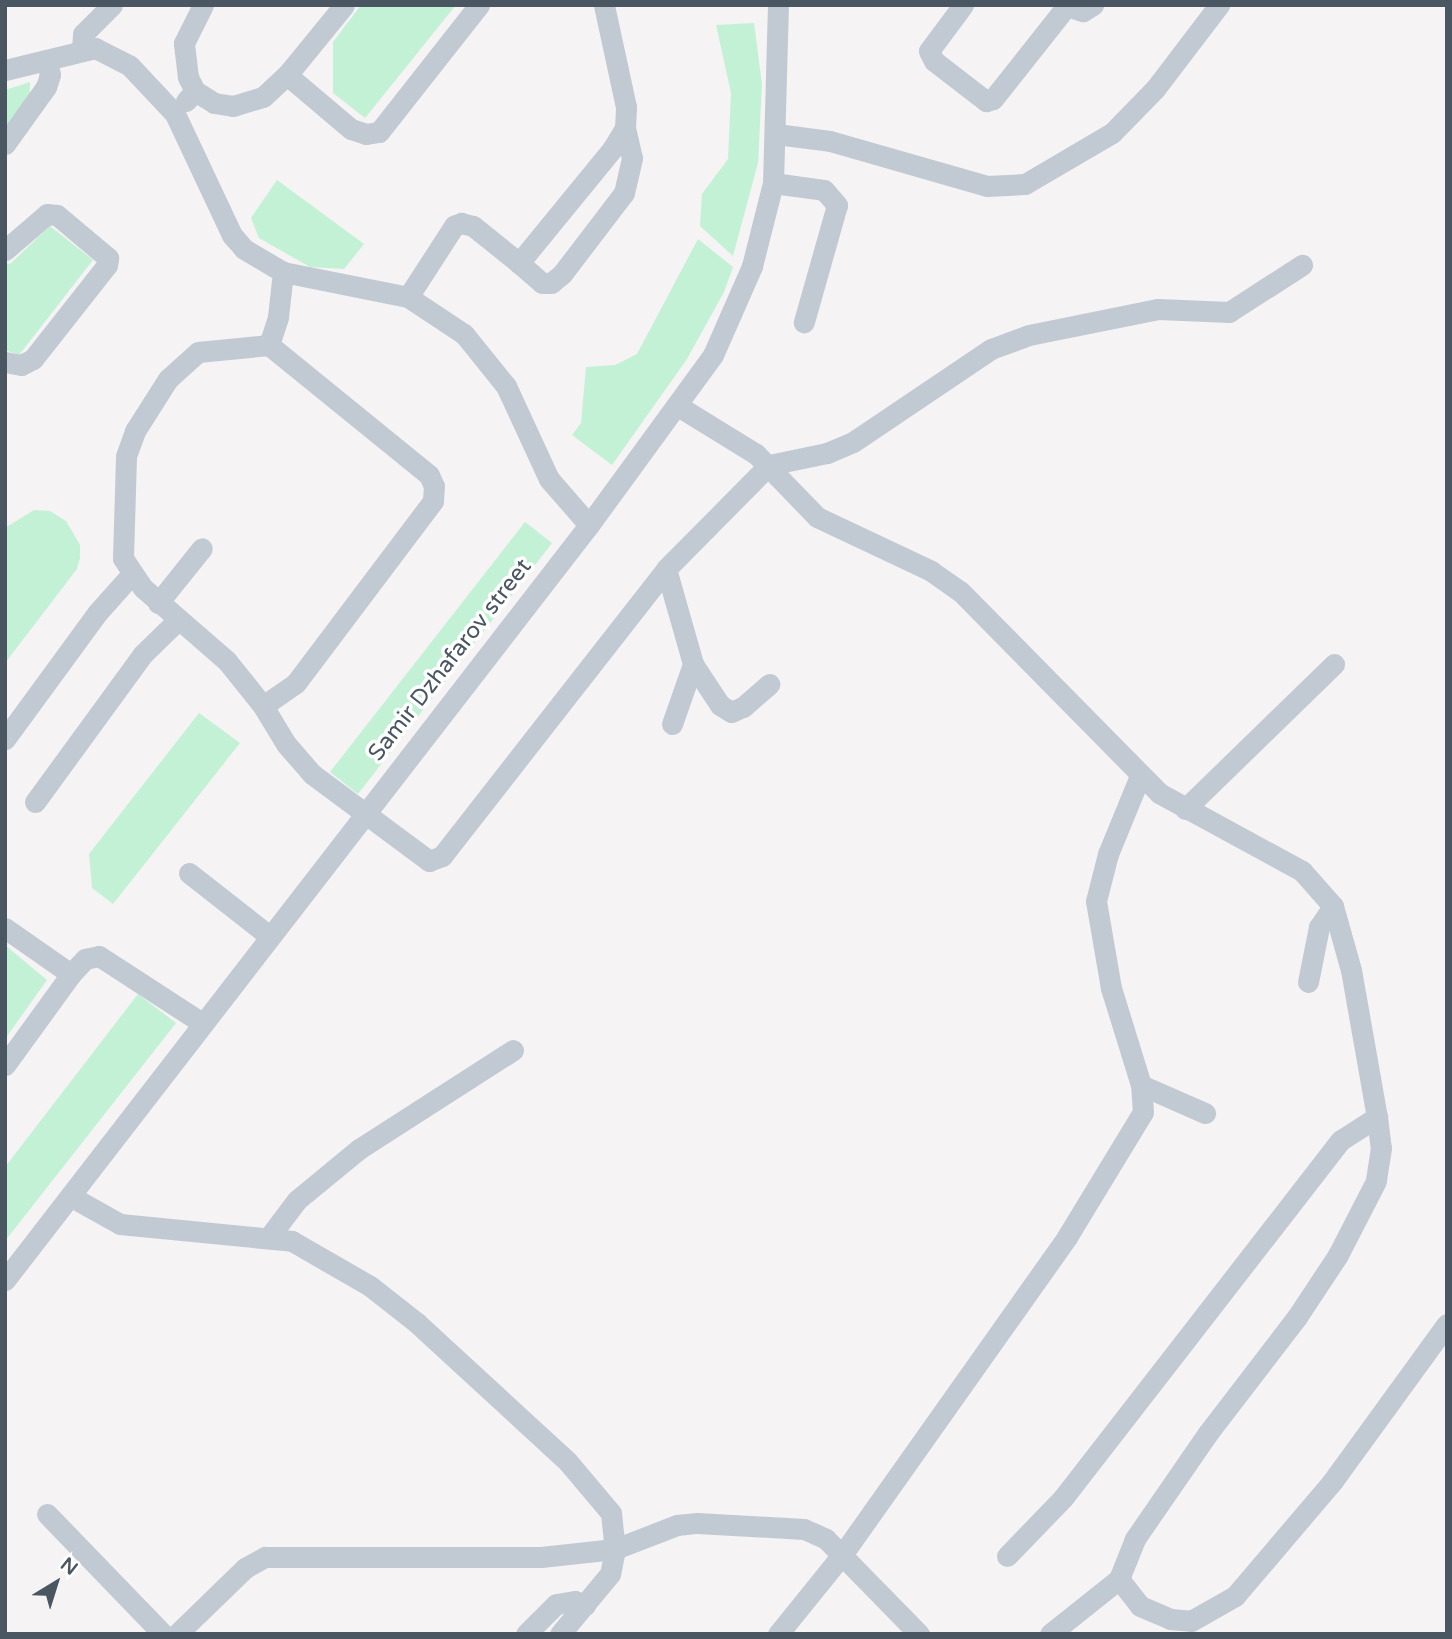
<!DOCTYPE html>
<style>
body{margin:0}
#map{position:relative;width:1452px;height:1639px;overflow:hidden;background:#f5f3f3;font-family:"Varela Round",sans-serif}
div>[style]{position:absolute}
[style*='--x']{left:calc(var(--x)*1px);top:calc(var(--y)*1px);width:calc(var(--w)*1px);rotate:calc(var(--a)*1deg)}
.green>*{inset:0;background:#c3f1d5}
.minor>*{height:21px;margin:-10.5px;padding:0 10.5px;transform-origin:10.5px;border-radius:10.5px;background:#c1cad2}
span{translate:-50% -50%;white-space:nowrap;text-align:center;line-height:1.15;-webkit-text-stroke:7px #fff;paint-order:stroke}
.street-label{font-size:23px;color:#4a5661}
.frame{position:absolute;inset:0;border:7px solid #4a5661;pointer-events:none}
.north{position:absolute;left:21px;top:1548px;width:70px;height:70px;-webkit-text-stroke:5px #fff;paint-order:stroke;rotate:38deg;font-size:19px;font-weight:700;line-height:28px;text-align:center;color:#4a5661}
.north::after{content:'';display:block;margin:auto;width:24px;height:32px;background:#4a5661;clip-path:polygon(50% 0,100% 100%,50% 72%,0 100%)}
</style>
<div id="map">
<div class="green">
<div style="clip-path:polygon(361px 5px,456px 5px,365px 118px,333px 93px,333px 42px)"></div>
<div style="clip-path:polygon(754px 23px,762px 84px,758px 163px,733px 256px,700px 226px,702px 194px,728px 159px,731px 93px,716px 25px)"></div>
<div style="clip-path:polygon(30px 82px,30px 96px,5px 129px,5px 90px)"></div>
<div style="clip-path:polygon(277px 180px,364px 244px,344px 269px,310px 267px,259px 238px,251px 218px)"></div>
<div style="clip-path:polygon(50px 226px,93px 260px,19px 355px,5px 350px,5px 263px,10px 264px)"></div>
<div style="clip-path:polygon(698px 239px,733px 267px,724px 292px,687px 359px,612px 465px,572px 435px,581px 423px,586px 367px,615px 365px,637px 354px)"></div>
<div style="clip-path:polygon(34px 510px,50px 511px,66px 521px,80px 545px,80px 558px,77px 569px,5px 663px,5px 528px)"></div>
<div style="clip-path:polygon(525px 522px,552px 543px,358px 794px,330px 772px)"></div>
<div style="clip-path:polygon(199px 713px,240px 743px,113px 904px,92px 888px,89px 854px)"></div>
<div style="clip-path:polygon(5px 945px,47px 980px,5px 1039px)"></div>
<div style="clip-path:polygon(138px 994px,176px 1023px,5px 1241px,5px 1167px)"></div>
</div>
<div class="minor">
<div style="--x:963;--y:5;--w:57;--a:126.5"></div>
<div style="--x:929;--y:51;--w:11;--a:63"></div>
<div style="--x:934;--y:61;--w:66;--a:37.6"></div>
<div style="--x:986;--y:101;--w:7;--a:-16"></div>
<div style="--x:993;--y:99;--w:116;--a:-51.6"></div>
<div style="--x:1064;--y:5;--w:20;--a:18"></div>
<div style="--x:1083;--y:11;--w:12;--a:-31"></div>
<div style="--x:82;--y:49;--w:15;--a:-86"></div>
<div style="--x:83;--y:34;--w:41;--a:-45"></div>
<div style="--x:5;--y:70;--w:93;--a:-13.7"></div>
<div style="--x:95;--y:48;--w:39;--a:27"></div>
<div style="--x:130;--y:66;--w:66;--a:46.8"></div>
<div style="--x:175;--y:114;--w:134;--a:64.8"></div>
<div style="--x:232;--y:235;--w:18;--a:49"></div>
<div style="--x:244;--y:249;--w:45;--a:30.5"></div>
<div style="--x:283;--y:272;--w:127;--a:11.3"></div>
<div style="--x:408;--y:297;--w:67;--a:33.5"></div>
<div style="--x:464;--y:334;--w:67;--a:51.1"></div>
<div style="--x:506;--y:386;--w:102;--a:65.2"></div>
<div style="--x:549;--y:479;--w:61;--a:49"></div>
<div style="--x:287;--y:75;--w:84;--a:40.2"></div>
<div style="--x:351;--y:129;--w:16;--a:18"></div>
<div style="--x:366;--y:134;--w:13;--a:-9"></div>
<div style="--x:379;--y:132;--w:162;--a:-51.8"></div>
<div style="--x:195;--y:91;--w:22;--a:32"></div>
<div style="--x:214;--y:103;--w:19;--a:9"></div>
<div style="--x:233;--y:106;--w:31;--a:-17"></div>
<div style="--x:263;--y:97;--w:33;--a:-43"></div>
<div style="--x:287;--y:75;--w:90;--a:-50.8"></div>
<div style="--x:186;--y:101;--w:13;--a:-48"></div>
<div style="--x:195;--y:91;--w:16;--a:-117"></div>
<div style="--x:188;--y:77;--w:34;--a:-97"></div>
<div style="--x:184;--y:43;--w:42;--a:-63.4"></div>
<div style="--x:776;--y:134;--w:54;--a:7.4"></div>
<div style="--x:830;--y:141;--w:163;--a:16"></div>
<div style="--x:987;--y:186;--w:38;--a:-3"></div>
<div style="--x:1025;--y:184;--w:101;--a:-30.4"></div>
<div style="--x:1112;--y:133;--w:62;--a:-45.7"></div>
<div style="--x:1155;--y:89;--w:106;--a:-52.7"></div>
<div style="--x:5;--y:144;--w:70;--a:-54.3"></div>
<div style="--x:46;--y:87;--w:13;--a:-72"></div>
<div style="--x:50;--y:75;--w:14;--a:-102"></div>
<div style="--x:773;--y:183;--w:51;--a:7.8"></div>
<div style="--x:824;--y:190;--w:20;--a:49"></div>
<div style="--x:837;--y:205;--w:122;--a:105.8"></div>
<div style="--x:5;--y:250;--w:55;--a:-40.6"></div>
<div style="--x:47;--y:214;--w:10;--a:6"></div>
<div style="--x:57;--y:215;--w:67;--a:40.1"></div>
<div style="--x:108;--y:258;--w:7;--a:98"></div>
<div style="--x:107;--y:265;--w:120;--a:128.2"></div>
<div style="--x:33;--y:359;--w:13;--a:153"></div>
<div style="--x:21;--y:365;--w:16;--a:-169"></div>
<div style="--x:519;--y:263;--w:30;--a:41"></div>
<div style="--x:542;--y:283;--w:9;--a:0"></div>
<div style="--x:551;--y:283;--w:14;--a:-39"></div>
<div style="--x:562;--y:274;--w:102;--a:-52.6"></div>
<div style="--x:624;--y:193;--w:36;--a:-77"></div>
<div style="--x:632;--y:158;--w:31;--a:-103"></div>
<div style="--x:408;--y:297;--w:85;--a:-57.1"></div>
<div style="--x:454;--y:226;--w:8;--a:-23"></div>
<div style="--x:461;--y:223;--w:12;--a:14"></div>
<div style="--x:473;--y:226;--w:59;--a:38.8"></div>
<div style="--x:519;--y:263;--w:149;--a:-50.7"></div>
<div style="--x:613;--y:148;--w:23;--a:-59"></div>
<div style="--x:625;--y:128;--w:21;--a:-87"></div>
<div style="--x:626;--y:107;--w:104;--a:-102.2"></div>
<div style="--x:269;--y:345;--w:29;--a:-72"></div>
<div style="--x:278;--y:317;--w:45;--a:-83.7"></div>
<div style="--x:678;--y:406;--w:92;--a:31.6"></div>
<div style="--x:756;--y:454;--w:88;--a:45.9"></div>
<div style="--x:817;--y:517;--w:126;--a:25.3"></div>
<div style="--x:931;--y:571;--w:35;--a:35"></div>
<div style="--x:960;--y:591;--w:284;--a:45.4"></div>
<div style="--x:1159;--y:793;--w:163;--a:28.6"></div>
<div style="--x:1302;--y:871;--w:47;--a:48.5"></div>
<div style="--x:1333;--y:906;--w:66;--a:74.3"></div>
<div style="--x:1351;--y:970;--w:149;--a:80"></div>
<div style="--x:1377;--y:1117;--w:31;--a:83"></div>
<div style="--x:1381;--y:1148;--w:33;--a:99"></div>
<div style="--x:1376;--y:1181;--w:83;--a:117.2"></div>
<div style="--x:1338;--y:1255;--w:74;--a:123.5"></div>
<div style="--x:1297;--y:1317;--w:146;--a:127.5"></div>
<div style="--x:1208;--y:1433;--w:129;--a:124.6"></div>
<div style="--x:1135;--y:1539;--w:43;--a:111.8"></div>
<div style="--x:1119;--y:1579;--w:34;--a:52"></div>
<div style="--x:1140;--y:1606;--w:33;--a:23"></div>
<div style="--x:1170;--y:1619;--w:21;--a:5"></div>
<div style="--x:1191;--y:1621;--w:51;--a:-29.6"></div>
<div style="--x:1235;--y:1596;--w:150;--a:-49.6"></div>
<div style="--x:1332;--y:1482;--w:195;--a:-54"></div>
<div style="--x:666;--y:569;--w:99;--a:74.1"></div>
<div style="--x:693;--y:664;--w:49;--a:56.6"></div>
<div style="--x:720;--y:705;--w:13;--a:32"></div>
<div style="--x:731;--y:712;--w:13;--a:-23"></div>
<div style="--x:743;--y:707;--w:35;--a:-41"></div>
<div style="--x:158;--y:603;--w:70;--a:-51.3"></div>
<div style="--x:263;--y:706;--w:58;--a:-128.7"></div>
<div style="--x:227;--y:661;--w:111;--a:-139"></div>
<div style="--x:143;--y:588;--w:36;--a:-124"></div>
<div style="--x:123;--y:558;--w:102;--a:-88.3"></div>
<div style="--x:126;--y:456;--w:27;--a:-70"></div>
<div style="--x:135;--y:431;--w:62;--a:-57.6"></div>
<div style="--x:168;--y:379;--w:40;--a:-42"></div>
<div style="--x:198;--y:352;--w:71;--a:-5.6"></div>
<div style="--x:269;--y:345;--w:206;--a:39.1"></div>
<div style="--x:429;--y:475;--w:12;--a:66"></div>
<div style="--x:434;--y:486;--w:15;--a:94"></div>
<div style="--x:433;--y:501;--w:228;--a:127"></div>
<div style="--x:296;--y:683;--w:40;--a:145.1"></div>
<div style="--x:263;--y:706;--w:44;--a:58.8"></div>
<div style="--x:286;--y:744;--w:40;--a:49"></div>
<div style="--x:312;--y:774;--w:146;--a:36.6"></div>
<div style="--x:429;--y:861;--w:14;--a:-21"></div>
<div style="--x:442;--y:856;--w:364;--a:-52"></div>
<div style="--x:666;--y:569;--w:146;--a:-45.3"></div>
<div style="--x:769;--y:465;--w:59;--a:-11.7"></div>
<div style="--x:827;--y:453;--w:28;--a:-23"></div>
<div style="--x:853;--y:442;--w:166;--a:-34"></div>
<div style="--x:991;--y:349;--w:40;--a:-20.2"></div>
<div style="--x:1029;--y:335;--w:132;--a:-11.4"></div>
<div style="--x:1158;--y:309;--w:71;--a:2.4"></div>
<div style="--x:1229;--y:312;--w:87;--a:-32.8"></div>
<div style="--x:672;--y:724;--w:64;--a:-70.7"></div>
<div style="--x:5;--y:739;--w:157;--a:-53.8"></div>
<div style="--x:98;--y:612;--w:50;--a:-48.3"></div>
<div style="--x:35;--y:802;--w:183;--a:-53.9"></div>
<div style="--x:143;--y:654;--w:49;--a:-44.2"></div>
<div style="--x:1185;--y:809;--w:208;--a:-44.2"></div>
<div style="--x:189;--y:873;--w:100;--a:38.1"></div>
<div style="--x:5;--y:928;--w:80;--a:34.9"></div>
<div style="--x:1308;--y:982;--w:56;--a:-78.7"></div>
<div style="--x:1319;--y:927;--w:25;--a:-56"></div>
<div style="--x:5;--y:1065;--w:112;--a:-54"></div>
<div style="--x:71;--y:974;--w:21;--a:-47"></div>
<div style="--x:85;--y:959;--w:14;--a:-12"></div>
<div style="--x:99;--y:956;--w:123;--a:33"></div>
<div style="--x:1141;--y:1085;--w:70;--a:23.6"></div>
<div style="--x:70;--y:1196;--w:57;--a:29.2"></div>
<div style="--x:120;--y:1224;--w:173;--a:5.6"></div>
<div style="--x:292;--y:1241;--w:90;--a:30"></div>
<div style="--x:370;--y:1286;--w:60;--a:38.2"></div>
<div style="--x:417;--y:1323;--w:205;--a:42.6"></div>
<div style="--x:568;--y:1462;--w:67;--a:49.9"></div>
<div style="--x:611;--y:1513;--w:36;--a:84"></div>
<div style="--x:615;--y:1549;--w:25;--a:101"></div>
<div style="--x:610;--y:1574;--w:78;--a:129.8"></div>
<div style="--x:269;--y:1237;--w:46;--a:-52.9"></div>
<div style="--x:297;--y:1200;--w:80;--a:-39.4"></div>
<div style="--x:359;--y:1149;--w:183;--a:-32.7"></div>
<div style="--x:5;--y:1280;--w:955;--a:-52.28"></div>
<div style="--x:589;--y:525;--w:210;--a:-53.9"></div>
<div style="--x:713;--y:355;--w:97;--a:-66.3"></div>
<div style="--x:752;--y:266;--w:86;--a:-75.8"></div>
<div style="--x:773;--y:183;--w:178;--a:-88.4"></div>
<div style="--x:47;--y:1514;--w:167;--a:46"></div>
<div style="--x:1007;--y:1556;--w:81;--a:-46"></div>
<div style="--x:1063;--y:1498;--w:453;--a:-52.2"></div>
<div style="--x:1341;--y:1140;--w:43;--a:-32.6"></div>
<div style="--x:177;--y:1634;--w:95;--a:-44.1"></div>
<div style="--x:245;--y:1568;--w:23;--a:-29"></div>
<div style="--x:265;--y:1557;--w:276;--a:0"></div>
<div style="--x:541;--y:1557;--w:74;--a:-6.2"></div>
<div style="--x:615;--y:1549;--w:66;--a:-21.2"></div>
<div style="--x:677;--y:1525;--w:20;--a:-6"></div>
<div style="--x:697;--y:1523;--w:107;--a:3.2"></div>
<div style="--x:804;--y:1529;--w:24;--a:24"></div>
<div style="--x:826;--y:1539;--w:133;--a:45.6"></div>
<div style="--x:526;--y:1634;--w:42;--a:-45"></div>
<div style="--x:556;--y:1604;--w:19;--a:-9"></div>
<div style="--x:575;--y:1601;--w:11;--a:22"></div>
<div style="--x:778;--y:1634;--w:102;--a:-51"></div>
<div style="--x:842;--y:1555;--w:390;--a:-54.7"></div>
<div style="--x:1067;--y:1237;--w:146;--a:-58.7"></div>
<div style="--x:1143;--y:1112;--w:27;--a:-94"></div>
<div style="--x:1141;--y:1085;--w:102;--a:-107.2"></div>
<div style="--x:1111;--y:988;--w:88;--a:-99.8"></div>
<div style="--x:1096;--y:901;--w:49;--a:-75.7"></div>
<div style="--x:1108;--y:854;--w:84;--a:-67.7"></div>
<div style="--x:1050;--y:1634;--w:88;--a:-38.6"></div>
</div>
<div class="street-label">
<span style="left:450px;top:660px;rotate:-52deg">Samir Dzhafarov street</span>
</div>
<div class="frame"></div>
<div class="north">N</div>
</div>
